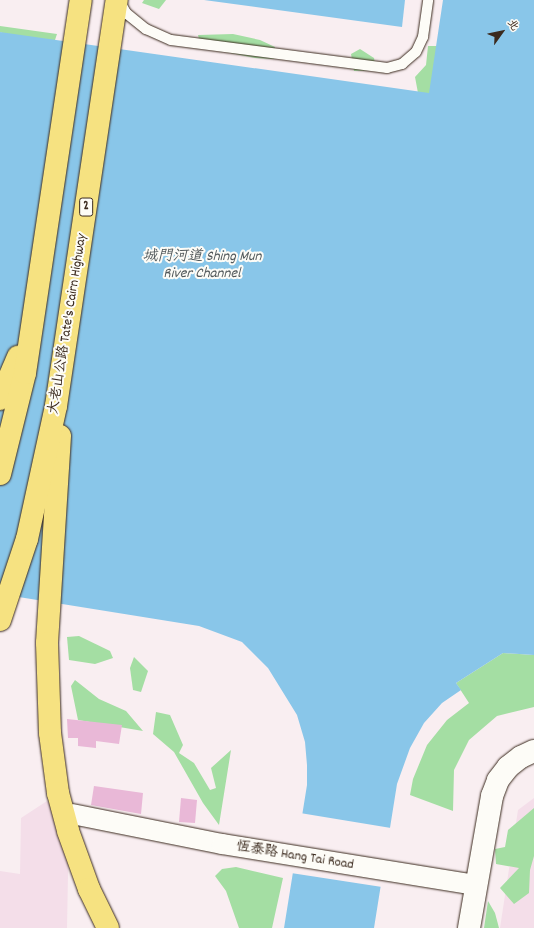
<!DOCTYPE html>
<meta charset="utf-8">
<style>
body{margin:0}
#map{position:relative;width:534px;height:928px;overflow:hidden;background:#f9eef1;font-family:Dekko,"LXGW WenKai TC",sans-serif}
div>[style]{position:absolute}
[style*='--x']{left:calc(var(--x)*1px);top:calc(var(--y)*1px);width:calc(var(--w)*1px);rotate:calc(var(--a)*1deg)}
.built>*{inset:0;background:#f4dee9}
.green>*{inset:0;background:#a4dea3}
.water>*{inset:0;background:#89c6e9}
.pier>*{inset:0;background:#f9eef1}
.building>*{inset:0;background:#e9b8d7}
.roads{filter:drop-shadow(0 0 1px #3b2a1e) drop-shadow(0 0 1px #3b2a1e)}
.lane>*{height:10px;margin:-5px;padding:0 5px;transform-origin:5px;border-radius:5px;background:#fdfcf7}
.street>*{height:20px;margin:-10px;padding:0 10px;transform-origin:10px;border-radius:10px;background:#fdfcf7}
.secondary>*{height:22px;margin:-11px;padding:0 11px;transform-origin:11px;border-radius:11px;background:#fdfcf7}
.highway>*{height:22px;margin:-11px;padding:0 11px;transform-origin:11px;border-radius:11px;background:#f6e281}
span{translate:-50% -50%;white-space:nowrap;text-align:center;line-height:1.15;-webkit-text-stroke:4px #fdfcf7;paint-order:stroke}
.shield-label span{padding:1px 3px;background:#fdfcf7;border:1px solid;border-radius:3px;-webkit-text-stroke-width:0}
.shield-label{font-size:13px;color:#3b2a1e;font-weight:700}
.street-label{font-size:14px;color:#3b2a1e}
.water-label{font-size:15px;color:#52595b;font-style:italic}
.north{position:absolute;left:482px;top:12px;width:40px;height:40px;-webkit-text-stroke:3px #fdfcf7;paint-order:stroke;rotate:57deg;font-size:11px;font-weight:700;line-height:16px;text-align:center;color:#3b2a1e}
.north::after{content:'';display:block;margin:auto;width:14px;height:18px;background:#3b2a1e;clip-path:polygon(50% 0,100% 100%,50% 72%,0 100%)}
</style>
<div id="map">
<div class="built">
<div style="clip-path:polygon(534px 798px,534px 928px,500px 928px,518px 810px)"></div>
<div style="clip-path:polygon(47px 801px,53px 810px,69px 821px,67px 928px,0 928px,0 871px,20px 874px,21px 818px)"></div>
</div>
<div class="green">
<div style="clip-path:polygon(144px 0,166px 0,159px 9px,142px 3px)"></div>
<div style="clip-path:polygon(0 26px,57px 34px,51px 52px,0 32px)"></div>
<div style="clip-path:polygon(233px 34px,260px 40px,275px 47px,274px 59px,255px 58px,201px 47px,198px 35px)"></div>
<div style="clip-path:polygon(428px 46px,443px 46px,434px 107px,418px 93px,415px 77px,426px 65px)"></div>
<div style="clip-path:polygon(360px 49px,374px 58px,376px 70px,354px 71px,351px 54px)"></div>
<div style="clip-path:polygon(79px 636px,110px 651px,113px 658px,95px 664px,69px 660px,67px 637px)"></div>
<div style="clip-path:polygon(503px 653px,534px 655px,534px 707px,497px 716px,469px 740px,454px 770px,453px 811px,410px 795px,413px 779px,427px 745px,447px 720px,469px 703px,456px 683px)"></div>
<div style="clip-path:polygon(134px 657px,148px 671px,141px 692px,133px 690px,130px 668px)"></div>
<div style="clip-path:polygon(75px 680px,99px 699px,126px 711px,143px 731px,78px 720px,71px 686px)"></div>
<div style="clip-path:polygon(156px 712px,170px 715px,183px 745px,179px 753px,194px 763px,210px 790px,216px 788px,211px 768px,231px 750px,219px 825px,203px 803px,174px 752px,153px 734px)"></div>
<div style="clip-path:polygon(534px 808px,534px 856px,530px 870px,529px 893px,514px 904px,500px 888px,519px 868px,496px 864px,495px 849px,505px 847px,508px 830px)"></div>
<div style="clip-path:polygon(236px 867px,283px 878px,272px 928px,239px 928px,226px 891px,215px 876px,222px 869px)"></div>
<div style="clip-path:polygon(488px 901px,495px 913px,499px 928px,484px 928px)"></div>
</div>
<div class="water">
<div style="clip-path:polygon(204px 0,405px 0,402px 27px)"></div>
<div style="clip-path:polygon(443px 0,534px 0,534px 655px,503px 653px,456px 683px,461px 690px,442px 703px,424px 723px,410px 748px,397px 784px,374px 928px,284px 928px,307px 785px,307px 765px,305px 742px,297px 715px,268px 668px,242px 642px,199px 626px,0 594px,0 32px,429px 93px)"></div>
</div>
<div class="pier">
<div style="clip-path:polygon(300px 813px,391px 828px,382px 887px,291px 873px)"></div>
</div>
<div class="building">
<div style="clip-path:polygon(67px 719px,122px 725px,119px 744px,96px 741px,96px 748px,78px 746px,78px 738px,68px 738px)"></div>
<div style="clip-path:polygon(94px 786px,143px 793px,141px 814px,91px 805px)"></div>
<div style="clip-path:polygon(181px 798px,197px 800px,195px 823px,179px 822px)"></div>
</div>
<div class="roads">
<div class="lane">
<div style="--x:120;--y:2;--w:13;--a:61"></div>
<div style="--x:126;--y:13;--w:26;--a:39"></div>
<div style="--x:146;--y:29;--w:27;--a:24"></div>
<div style="--x:171;--y:40;--w:218;--a:7.4"></div>
<div style="--x:387;--y:68;--w:16;--a:-15"></div>
<div style="--x:402;--y:64;--w:18;--a:-41"></div>
<div style="--x:416;--y:52;--w:17;--a:-65"></div>
<div style="--x:423;--y:37;--w:37;--a:-82"></div>
</div>
<div class="street">
<div style="--x:72;--y:814;--w:153;--a:11.3"></div>
<div style="--x:222;--y:844;--w:257;--a:9.2"></div>
</div>
<div class="secondary">
<div style="--x:469;--y:928;--w:134;--a:-80.1"></div>
<div style="--x:492;--y:796;--w:17;--a:-69"></div>
<div style="--x:498;--y:780;--w:16;--a:-52"></div>
<div style="--x:508;--y:767;--w:16;--a:-38"></div>
<div style="--x:521;--y:757;--w:14;--a:-25"></div>
</div>
<div class="highway">
<div style="--x:0;--y:399;--w:46;--a:-66.8"></div>
<div style="--x:60;--y:436;--w:207;--a:93.6"></div>
<div style="--x:47;--y:643;--w:90;--a:88.1"></div>
<div style="--x:50;--y:733;--w:61;--a:82.4"></div>
<div style="--x:58;--y:793;--w:39;--a:75"></div>
<div style="--x:68;--y:831;--w:62;--a:70.1"></div>
<div style="--x:89;--y:889;--w:43;--a:64"></div>
<div style="--x:0;--y:474;--w:104;--a:-76.1"></div>
<div style="--x:25;--y:373;--w:377;--a:-81.5"></div>
<div style="--x:0;--y:620;--w:85;--a:-71.6"></div>
<div style="--x:27;--y:539;--w:136;--a:-77.7"></div>
<div style="--x:56;--y:406;--w:411;--a:-81.5"></div>
</div>
</div>
<div class="shield-label">
<span style="left:86px;top:207px">2</span>
</div>
<div class="street-label">
<span style="left:68px;top:324px;rotate:-81deg">大老山公路 Tate's Cairn Highway</span>
<span style="left:295px;top:856px;rotate:9deg">恆泰路 Hang Tai Road</span>
</div>
<div class="water-label">
<span style="left:202px;top:266px">城門河道 Shing Mun<br>River Channel</span>
</div>
<div class="north">北</div>
</div>
